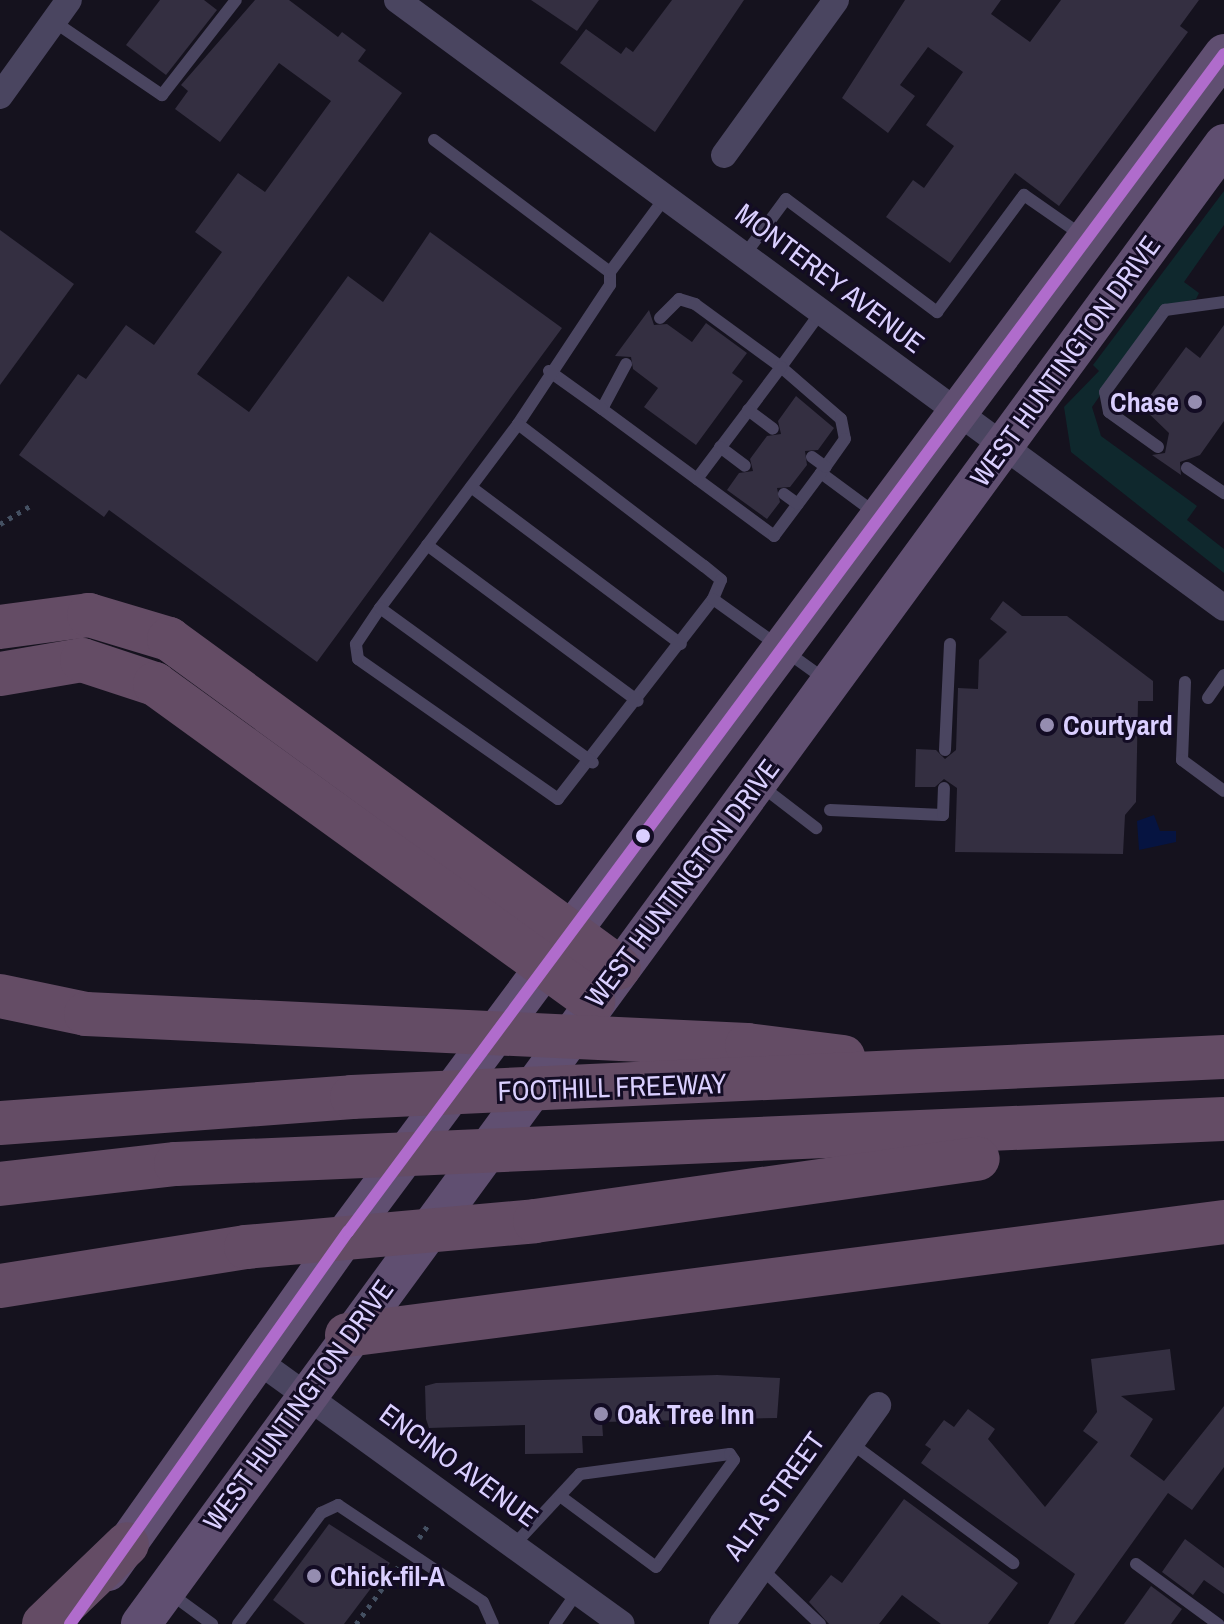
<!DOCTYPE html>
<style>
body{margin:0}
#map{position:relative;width:1224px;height:1624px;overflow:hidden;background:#15121e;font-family:"Archivo Narrow",sans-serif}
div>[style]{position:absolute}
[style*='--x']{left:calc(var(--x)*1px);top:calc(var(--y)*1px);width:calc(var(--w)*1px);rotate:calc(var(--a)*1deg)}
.green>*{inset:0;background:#0f282d}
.water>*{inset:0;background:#061441}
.building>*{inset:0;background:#342f41}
.path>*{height:5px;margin-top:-2.5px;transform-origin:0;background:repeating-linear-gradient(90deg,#445062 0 4px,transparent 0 10px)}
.service>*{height:12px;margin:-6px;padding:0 6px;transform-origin:6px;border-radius:6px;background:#4a4560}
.minor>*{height:26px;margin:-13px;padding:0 13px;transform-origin:13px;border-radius:13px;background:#4a4560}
.primary>*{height:40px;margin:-20px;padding:0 20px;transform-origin:20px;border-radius:20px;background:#604f71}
.motorway>*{height:44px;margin:-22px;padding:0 22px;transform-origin:22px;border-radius:22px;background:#644c65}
.bus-1>*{height:12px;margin:-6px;padding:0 6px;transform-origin:6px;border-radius:6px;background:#b06ccc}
.dots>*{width:22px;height:22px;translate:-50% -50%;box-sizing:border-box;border:4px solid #130c24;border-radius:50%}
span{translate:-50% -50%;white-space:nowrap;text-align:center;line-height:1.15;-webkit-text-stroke:6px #130c24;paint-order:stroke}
.street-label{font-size:28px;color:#dacfff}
.poi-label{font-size:28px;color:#dacfff;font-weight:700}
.right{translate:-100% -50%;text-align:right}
.left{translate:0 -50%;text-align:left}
</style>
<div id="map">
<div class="green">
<div style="clip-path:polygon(1224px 191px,1224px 225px,1184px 282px,1199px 293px,1196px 299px,1163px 306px,1092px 407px,1101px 436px,1197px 506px,1187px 520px,1224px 549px,1224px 573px,1071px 452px,1064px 407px,1099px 371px,1093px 365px)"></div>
</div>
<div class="water">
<div style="clip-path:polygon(1154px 815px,1160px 831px,1176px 831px,1176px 842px,1139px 850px,1137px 821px)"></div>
</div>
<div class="building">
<div style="clip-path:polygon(160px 0,204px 0,217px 10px,166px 75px,126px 45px)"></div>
<div style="clip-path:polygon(255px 0,289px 0,338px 37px,342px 32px,366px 50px,358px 61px,402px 93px,197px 374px,249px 412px,348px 276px,383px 302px,430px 232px,562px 328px,317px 662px,109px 510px,104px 517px,19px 455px,78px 374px,86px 379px,126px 325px,154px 345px,222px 252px,195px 232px,238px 173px,265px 192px,331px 101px,279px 63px,220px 142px,175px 109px,188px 91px,181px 85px)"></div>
<div style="clip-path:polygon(531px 0,599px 0,577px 31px)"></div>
<div style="clip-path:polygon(672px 0,744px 0,655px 132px,560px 63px,586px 29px,621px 54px,626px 47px,633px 52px)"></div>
<div style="clip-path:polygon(905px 0,1001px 0,991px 14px,1030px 42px,1061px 0,1199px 0,1180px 26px,1188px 32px,1059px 206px,1015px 173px,950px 263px,886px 217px,913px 180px,924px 188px,954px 146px,926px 125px,963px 72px,928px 47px,900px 85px,915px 96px,888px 133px,842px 98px)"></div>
<div style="clip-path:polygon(0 230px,74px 284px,0 385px)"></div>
<div style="clip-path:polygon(649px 310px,654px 325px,667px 324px,692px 342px,706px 323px,747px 353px,732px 373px,743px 381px,696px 445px,644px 407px,658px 388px,633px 369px,631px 357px,615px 356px)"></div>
<div style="clip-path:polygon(1224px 325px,1224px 421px,1200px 455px,1180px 462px,1181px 475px,1152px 455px,1165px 453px,1169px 433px,1142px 407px,1186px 347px,1200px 358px)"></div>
<div style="clip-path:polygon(796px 396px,834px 428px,818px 450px,805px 451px,807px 465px,790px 487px,777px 488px,780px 502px,767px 519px,727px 490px,739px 473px,753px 471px,750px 459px,767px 436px,781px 434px,778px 421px)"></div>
<div style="clip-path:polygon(1003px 601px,1022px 616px,1067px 616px,1153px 681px,1153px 701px,1138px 701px,1136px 802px,1125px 815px,1123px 854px,955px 852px,957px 788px,944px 779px,935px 787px,915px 787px,916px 749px,936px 750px,945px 759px,956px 750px,958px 688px,978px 689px,979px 660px,1007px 632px,990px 619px)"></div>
<div style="clip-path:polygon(1170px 1349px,1175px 1390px,1121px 1396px,1153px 1419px,1130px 1456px,1164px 1481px,1224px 1406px,1224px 1467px,1192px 1510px,1168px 1493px,1074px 1624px,1048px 1624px,1075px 1574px,921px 1463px,931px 1449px,925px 1445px,944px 1420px,954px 1427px,968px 1409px,995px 1429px,988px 1439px,1045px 1507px,1098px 1442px,1083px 1431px,1097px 1412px,1091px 1359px)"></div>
<div style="clip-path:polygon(717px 1375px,780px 1378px,777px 1418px,602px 1422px,603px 1436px,582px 1436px,583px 1453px,525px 1454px,525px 1425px,429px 1428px,426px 1419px,425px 1386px,436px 1383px)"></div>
<div style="clip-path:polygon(904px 1499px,1018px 1583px,988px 1624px,941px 1624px,902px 1595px,879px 1624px,829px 1624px,809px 1602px,831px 1575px,842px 1583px)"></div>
<div style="clip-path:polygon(329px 1524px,390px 1563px,344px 1624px,305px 1624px,273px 1600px)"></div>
<div style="clip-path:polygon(1185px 1539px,1224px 1568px,1224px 1594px,1204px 1580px,1193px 1595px,1162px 1572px)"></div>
<div style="clip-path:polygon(1151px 1586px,1182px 1609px,1171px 1624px,1124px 1624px)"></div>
</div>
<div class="path">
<div style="--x:0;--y:524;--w:39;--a:-31"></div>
<div style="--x:419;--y:1538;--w:19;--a:-55"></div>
<div style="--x:356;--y:1624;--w:71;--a:-53.6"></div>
</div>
<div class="service">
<div style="--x:53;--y:21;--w:132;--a:34.2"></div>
<div style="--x:162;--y:95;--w:120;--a:-52.1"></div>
<div style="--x:434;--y:140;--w:220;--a:36.9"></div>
<div style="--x:746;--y:253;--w:67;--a:-53.5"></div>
<div style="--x:786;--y:199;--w:189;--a:36.8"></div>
<div style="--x:937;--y:312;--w:146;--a:-53.4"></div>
<div style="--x:1024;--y:195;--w:72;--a:34.8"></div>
<div style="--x:823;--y:309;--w:72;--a:125.9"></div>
<div style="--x:781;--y:367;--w:79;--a:40.9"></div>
<div style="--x:841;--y:419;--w:20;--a:79"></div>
<div style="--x:845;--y:439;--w:42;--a:125.2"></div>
<div style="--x:821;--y:473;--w:67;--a:36.5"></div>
<div style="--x:660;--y:318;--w:27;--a:-45"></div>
<div style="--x:679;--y:299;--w:17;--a:17"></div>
<div style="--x:695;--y:304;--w:107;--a:36.2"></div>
<div style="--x:781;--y:367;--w:140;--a:126.9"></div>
<div style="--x:626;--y:364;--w:51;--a:118.1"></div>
<div style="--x:602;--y:409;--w:214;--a:36.4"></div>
<div style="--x:774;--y:536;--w:79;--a:-53.3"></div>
<div style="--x:549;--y:371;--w:65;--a:35.6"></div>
<div style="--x:748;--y:410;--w:31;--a:37"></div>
<div style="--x:518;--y:424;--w:167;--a:-56.5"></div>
<div style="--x:610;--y:285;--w:13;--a:-90"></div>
<div style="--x:610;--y:272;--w:96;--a:-53.5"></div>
<div style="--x:720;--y:447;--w:31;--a:37"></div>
<div style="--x:1158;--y:447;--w:60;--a:-144.5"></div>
<div style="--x:1109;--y:412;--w:20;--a:-101"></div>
<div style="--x:1105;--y:392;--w:102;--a:-53.8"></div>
<div style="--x:1165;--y:310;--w:60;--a:-7.7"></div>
<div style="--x:812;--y:457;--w:17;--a:36"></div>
<div style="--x:1187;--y:468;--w:45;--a:34"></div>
<div style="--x:471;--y:487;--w:262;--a:36.8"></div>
<div style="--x:784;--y:494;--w:17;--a:36"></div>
<div style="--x:427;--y:545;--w:262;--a:36.5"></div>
<div style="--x:713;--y:599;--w:253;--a:127.8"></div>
<div style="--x:558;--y:799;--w:244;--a:-145"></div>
<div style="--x:358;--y:659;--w:15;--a:-98"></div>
<div style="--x:356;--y:644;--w:43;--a:-56.3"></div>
<div style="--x:380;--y:608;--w:230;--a:-53.1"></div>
<div style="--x:518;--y:424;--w:234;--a:37.4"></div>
<div style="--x:704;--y:566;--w:22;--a:39"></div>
<div style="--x:721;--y:580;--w:21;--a:113"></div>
<div style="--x:713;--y:599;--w:140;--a:35.7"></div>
<div style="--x:380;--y:608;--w:263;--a:36"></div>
<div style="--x:1185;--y:682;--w:78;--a:92.2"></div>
<div style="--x:1182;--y:760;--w:52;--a:36.4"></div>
<div style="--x:1208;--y:698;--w:28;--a:-55"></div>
<div style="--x:945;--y:750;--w:106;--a:-87.3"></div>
<div style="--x:760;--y:785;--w:71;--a:37.5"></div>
<div style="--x:830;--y:810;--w:113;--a:2.5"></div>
<div style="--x:943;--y:815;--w:27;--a:-88"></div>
<div style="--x:851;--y:1443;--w:202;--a:36.5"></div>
<div style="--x:514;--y:1545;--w:97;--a:-47.1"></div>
<div style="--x:580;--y:1474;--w:151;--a:-7.6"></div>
<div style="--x:730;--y:1454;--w:7;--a:56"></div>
<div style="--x:734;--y:1460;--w:132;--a:126.1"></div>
<div style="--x:656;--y:1567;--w:119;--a:-143.5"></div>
<div style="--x:1136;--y:1564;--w:102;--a:36.2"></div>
<div style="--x:762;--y:1569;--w:80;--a:43.5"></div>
<div style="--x:171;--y:1594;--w:51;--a:36.2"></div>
<div style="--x:238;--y:1624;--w:139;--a:-53.2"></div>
<div style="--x:321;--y:1513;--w:19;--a:-25"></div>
<div style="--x:338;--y:1505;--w:174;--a:33.8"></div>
<div style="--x:483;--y:1602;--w:24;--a:66"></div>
<div style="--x:555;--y:1624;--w:40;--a:-55.1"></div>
</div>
<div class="minor">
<div style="--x:397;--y:0;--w:1026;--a:36.32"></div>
<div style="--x:0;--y:96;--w:118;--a:-54.3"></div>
<div style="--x:724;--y:155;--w:191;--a:-54.1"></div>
<div style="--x:257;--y:1360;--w:450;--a:35.9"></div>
<div style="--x:722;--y:1624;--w:269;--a:-54.5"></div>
</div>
<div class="primary">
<div style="--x:108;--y:1571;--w:415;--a:-54.7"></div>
<div style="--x:348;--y:1232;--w:1468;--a:-53.36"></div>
<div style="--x:141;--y:1624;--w:1834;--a:-53.8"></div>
</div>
<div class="motorway">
<div style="--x:0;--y:627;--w:90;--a:-7.7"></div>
<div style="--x:89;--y:615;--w:84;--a:16.7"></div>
<div style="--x:169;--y:639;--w:557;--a:36.17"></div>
<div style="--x:0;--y:674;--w:83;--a:-9.7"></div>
<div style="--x:82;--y:660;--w:77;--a:18.2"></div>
<div style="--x:155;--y:684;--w:541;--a:35.89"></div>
<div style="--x:0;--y:996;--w:88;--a:11.8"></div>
<div style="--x:86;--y:1014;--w:662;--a:2.69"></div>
<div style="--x:747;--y:1045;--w:97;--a:7.1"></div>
<div style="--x:0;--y:1123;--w:353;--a:-4.2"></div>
<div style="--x:352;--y:1097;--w:873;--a:-2.63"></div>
<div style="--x:0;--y:1184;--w:177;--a:-6.5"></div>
<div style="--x:176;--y:1164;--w:1049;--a:-2.46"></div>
<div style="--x:0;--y:1286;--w:249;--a:-9"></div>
<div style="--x:246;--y:1247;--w:290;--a:-5.1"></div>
<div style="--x:535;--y:1221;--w:447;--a:-8"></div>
<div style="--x:347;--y:1335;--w:884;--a:-7.34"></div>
<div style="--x:44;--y:1624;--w:115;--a:-43.9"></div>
</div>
<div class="bus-1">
<div style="--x:70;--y:1624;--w:481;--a:-54.7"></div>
<div style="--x:348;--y:1232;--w:1468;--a:-53.36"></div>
</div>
<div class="dots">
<div style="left:1195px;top:402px;background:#958db0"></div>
<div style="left:1047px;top:725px;background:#958db0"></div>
<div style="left:643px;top:836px;background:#dacfff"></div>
<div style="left:601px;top:1414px;background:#958db0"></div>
<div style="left:314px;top:1576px;background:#958db0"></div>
</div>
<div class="street-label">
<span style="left:830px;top:278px;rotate:37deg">MONTEREY AVENUE</span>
<span style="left:1065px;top:361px;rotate:-54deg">WEST HUNTINGTON DRIVE</span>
<span style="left:682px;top:883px;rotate:-53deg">WEST HUNTINGTON DRIVE</span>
<span style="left:612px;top:1087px;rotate:-2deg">FOOTHILL FREEWAY</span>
<span style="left:298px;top:1405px;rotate:-54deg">WEST HUNTINGTON DRIVE</span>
<span style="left:459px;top:1465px;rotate:36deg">ENCINO AVENUE</span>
<span style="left:774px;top:1496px;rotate:-54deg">ALTA STREET</span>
</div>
<div class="poi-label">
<span class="right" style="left:1179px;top:402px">Chase</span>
<span class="left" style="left:1063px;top:725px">Courtyard</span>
<span class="left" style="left:617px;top:1414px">Oak Tree Inn</span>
<span class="left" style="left:330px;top:1576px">Chick-fil-A</span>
</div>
</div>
